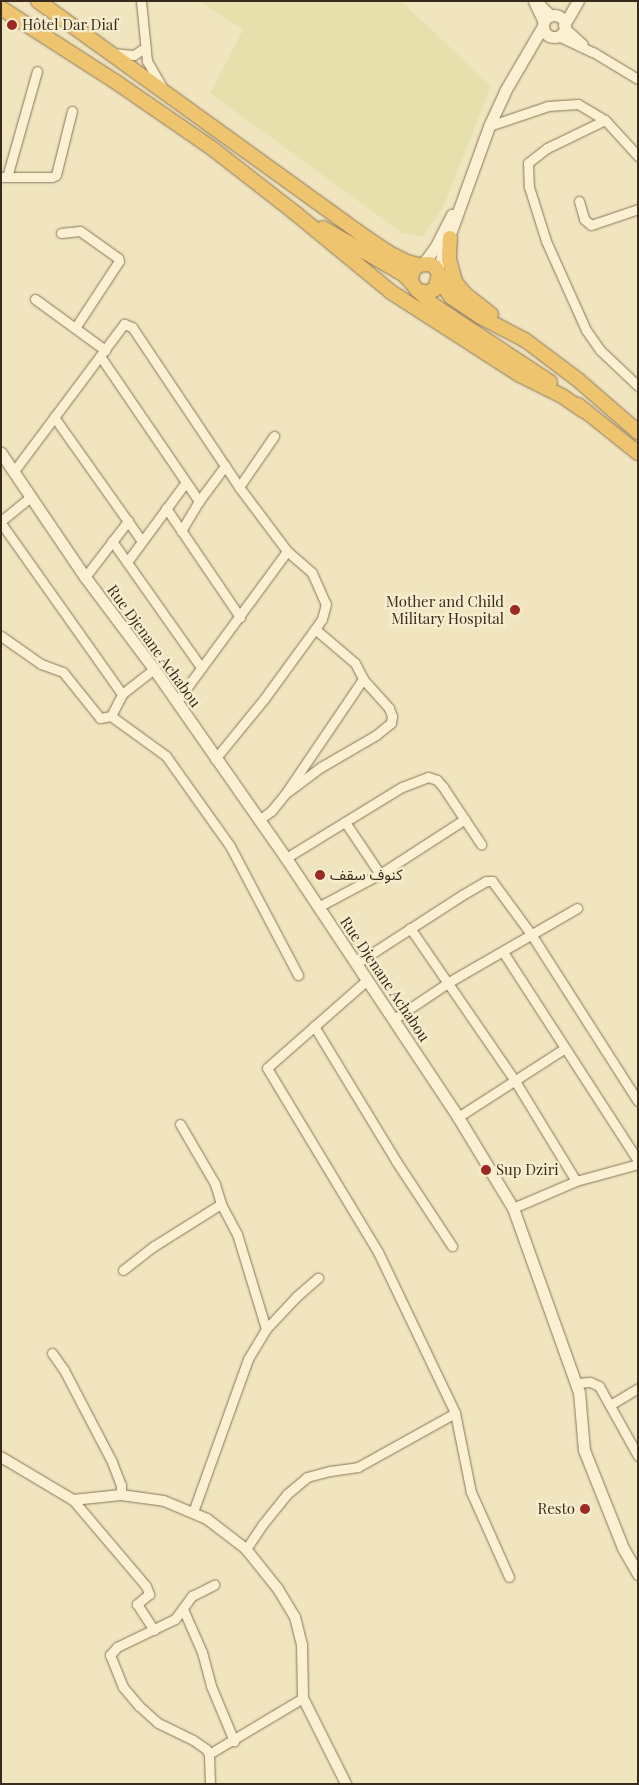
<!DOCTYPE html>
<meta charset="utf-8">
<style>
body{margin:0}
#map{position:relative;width:639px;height:1785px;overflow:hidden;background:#f0e5bf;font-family:"Playfair Display","Noto Sans Arabic",serif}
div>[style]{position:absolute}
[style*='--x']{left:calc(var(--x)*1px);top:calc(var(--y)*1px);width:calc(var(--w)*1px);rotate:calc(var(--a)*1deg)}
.farmland>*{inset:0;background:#e6e1ac}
.roads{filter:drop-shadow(0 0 1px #8a7556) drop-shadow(0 0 1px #8a7556)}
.minor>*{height:9px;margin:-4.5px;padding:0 4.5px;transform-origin:4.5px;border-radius:4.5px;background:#fbf1d2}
.tertiary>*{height:10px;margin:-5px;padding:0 5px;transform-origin:5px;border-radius:5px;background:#fbf1d2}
.secondary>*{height:11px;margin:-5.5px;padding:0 5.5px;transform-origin:5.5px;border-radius:5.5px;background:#fbf1d2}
.secondary>.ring{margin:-5.5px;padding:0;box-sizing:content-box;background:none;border:11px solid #fbf1d2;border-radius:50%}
.trunk>*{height:14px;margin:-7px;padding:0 7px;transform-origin:7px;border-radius:7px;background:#eec46f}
.dots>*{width:14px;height:14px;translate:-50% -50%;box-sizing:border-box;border:2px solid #f7eecf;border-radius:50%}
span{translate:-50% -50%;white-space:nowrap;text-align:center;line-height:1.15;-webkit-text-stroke:4.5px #f7eecf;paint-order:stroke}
.poi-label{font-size:15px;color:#382b1c}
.left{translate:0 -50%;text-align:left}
.right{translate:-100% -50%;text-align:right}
.street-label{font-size:15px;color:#382b1c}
.frame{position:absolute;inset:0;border:2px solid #382b1c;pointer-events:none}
</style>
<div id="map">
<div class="farmland">
<div style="clip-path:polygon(199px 1px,401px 1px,491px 86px,443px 208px,423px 236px,402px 233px,210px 93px,243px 30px)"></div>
</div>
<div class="roads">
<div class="minor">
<div style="--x:141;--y:1;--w:60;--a:84.3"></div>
<div style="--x:147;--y:61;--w:32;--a:60"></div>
<div style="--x:533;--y:1;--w:23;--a:65"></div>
<div style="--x:537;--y:1;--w:20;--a:45"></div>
<div style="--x:564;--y:27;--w:25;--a:42"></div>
<div style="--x:558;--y:36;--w:38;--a:25"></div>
<div style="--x:593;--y:52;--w:52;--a:31"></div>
<div style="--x:111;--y:53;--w:23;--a:5"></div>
<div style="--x:134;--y:55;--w:14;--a:-34"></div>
<div style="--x:605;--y:120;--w:64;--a:154.2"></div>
<div style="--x:547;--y:148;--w:24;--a:142"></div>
<div style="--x:528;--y:163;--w:24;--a:88"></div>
<div style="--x:529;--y:187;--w:57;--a:72.5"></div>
<div style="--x:546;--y:241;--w:98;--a:65.8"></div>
<div style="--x:586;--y:330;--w:24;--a:55"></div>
<div style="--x:600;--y:350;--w:52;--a:43.5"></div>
<div style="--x:489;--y:126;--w:62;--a:-18.7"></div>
<div style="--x:548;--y:106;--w:30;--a:-4"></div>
<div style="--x:578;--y:104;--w:31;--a:31"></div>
<div style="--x:605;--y:120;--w:49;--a:47.5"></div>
<div style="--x:1;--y:177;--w:51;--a:0"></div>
<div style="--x:52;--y:177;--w:4;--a:-27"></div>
<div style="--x:56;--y:175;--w:66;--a:-76"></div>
<div style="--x:7;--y:177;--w:110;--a:-74.2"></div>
<div style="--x:579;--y:201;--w:19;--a:74"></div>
<div style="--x:584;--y:219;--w:9;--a:41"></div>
<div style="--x:591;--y:225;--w:50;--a:-18.8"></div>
<div style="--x:61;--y:233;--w:19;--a:-6"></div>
<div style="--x:80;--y:231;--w:47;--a:35.4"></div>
<div style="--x:118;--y:258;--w:3;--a:72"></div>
<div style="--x:119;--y:261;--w:80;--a:123.3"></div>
<div style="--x:35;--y:299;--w:87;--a:36.1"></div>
<div style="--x:100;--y:356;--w:176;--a:55.7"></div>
<div style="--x:54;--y:417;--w:151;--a:54.7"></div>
<div style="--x:14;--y:471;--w:184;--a:-53.2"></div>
<div style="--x:124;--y:324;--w:9;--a:21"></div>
<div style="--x:132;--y:327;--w:192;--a:56.2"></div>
<div style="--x:239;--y:487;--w:80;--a:53.1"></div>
<div style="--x:287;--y:551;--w:33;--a:41"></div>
<div style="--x:312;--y:573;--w:34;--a:66"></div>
<div style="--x:326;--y:604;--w:16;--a:105"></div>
<div style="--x:322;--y:619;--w:12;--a:125"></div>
<div style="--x:239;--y:487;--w:62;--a:-55.5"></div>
<div style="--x:166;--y:508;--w:132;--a:55.8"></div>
<div style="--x:1;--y:521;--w:38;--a:-39"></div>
<div style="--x:1;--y:523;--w:209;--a:54.7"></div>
<div style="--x:181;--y:531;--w:35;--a:-59"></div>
<div style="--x:199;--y:501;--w:44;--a:-53.4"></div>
<div style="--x:112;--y:541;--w:154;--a:54.8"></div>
<div style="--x:127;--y:562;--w:99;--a:-53.6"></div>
<div style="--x:85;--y:577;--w:71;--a:-52.5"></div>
<div style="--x:1;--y:636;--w:49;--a:35"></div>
<div style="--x:41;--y:664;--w:23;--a:20"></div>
<div style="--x:63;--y:672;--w:59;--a:51.2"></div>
<div style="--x:100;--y:718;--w:11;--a:-10"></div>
<div style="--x:111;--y:716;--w:68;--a:36"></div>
<div style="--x:166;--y:756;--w:110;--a:54.6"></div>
<div style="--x:230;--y:846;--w:146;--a:62.2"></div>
<div style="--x:177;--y:701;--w:186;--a:-53.7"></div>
<div style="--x:111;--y:716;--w:25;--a:-63"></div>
<div style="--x:122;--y:694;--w:41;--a:-38"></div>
<div style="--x:215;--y:759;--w:77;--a:-50.8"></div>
<div style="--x:264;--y:699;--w:87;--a:-53.9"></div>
<div style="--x:315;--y:629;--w:52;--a:40.4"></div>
<div style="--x:355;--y:663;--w:18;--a:63"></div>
<div style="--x:363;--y:679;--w:139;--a:124.1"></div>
<div style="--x:285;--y:794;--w:22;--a:129"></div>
<div style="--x:271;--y:811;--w:15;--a:143"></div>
<div style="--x:289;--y:791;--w:40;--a:-37"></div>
<div style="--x:321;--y:767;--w:64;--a:-30.2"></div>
<div style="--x:376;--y:735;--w:19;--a:-39"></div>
<div style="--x:391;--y:723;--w:7;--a:-82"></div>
<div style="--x:392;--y:716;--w:9;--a:-111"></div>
<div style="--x:389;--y:708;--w:39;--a:-132"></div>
<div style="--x:345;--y:822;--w:63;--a:56.1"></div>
<div style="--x:286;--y:858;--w:136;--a:-31.5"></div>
<div style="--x:402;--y:787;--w:28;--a:-21"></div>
<div style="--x:428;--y:777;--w:9;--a:18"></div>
<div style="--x:437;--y:780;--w:9;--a:49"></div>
<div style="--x:443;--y:787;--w:69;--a:56.3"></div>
<div style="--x:318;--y:907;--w:70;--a:-28"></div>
<div style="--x:380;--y:874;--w:101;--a:-32.9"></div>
<div style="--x:410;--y:928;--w:186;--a:55.5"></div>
<div style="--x:515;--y:1081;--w:117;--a:58.6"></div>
<div style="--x:503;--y:952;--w:249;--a:57.1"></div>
<div style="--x:357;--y:963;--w:125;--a:-32.9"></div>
<div style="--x:462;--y:895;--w:28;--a:-30"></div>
<div style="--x:486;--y:881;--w:6;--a:0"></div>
<div style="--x:492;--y:881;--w:66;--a:53.7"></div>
<div style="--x:531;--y:934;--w:198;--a:57.4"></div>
<div style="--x:367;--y:980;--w:133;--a:138.7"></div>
<div style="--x:267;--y:1068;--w:215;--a:58.9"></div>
<div style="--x:378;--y:1252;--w:178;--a:64.4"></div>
<div style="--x:455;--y:1413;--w:81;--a:78.6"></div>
<div style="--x:471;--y:1492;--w:93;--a:65.9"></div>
<div style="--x:394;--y:1019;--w:66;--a:-33.9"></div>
<div style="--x:449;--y:982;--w:148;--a:-30"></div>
<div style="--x:314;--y:1026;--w:158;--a:58.7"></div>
<div style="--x:396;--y:1161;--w:102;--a:56.6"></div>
<div style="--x:458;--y:1117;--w:127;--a:-32.8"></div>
<div style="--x:180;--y:1124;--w:69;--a:59.7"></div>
<div style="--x:215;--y:1184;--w:21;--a:73"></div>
<div style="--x:221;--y:1204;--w:34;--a:62"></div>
<div style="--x:237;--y:1234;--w:99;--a:73"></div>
<div style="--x:513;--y:1208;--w:69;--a:-23.2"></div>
<div style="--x:576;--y:1181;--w:64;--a:-15.3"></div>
<div style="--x:123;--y:1270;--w:39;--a:-38"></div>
<div style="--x:154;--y:1246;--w:79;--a:-32.1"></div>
<div style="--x:52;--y:1353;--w:21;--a:55"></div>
<div style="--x:64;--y:1370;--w:104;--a:62.4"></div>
<div style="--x:112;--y:1462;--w:25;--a:69"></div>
<div style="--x:121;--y:1485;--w:10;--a:90"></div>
<div style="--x:577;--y:1383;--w:13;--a:-4"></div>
<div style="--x:590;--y:1382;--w:10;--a:24"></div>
<div style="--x:599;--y:1386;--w:80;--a:60.9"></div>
<div style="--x:610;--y:1405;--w:33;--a:-31"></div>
<div style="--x:73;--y:1500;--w:113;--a:49.7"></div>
<div style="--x:146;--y:1586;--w:9;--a:69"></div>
<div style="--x:149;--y:1594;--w:16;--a:140"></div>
<div style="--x:137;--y:1604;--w:31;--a:57"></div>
<div style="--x:193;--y:1512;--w:163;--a:-70.2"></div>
<div style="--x:248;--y:1359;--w:35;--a:-59"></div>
<div style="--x:266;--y:1329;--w:45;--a:-46.8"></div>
<div style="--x:297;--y:1296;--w:28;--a:-41"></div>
<div style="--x:246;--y:1549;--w:29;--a:-56"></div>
<div style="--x:262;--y:1525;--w:40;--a:-51"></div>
<div style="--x:287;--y:1494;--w:26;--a:-40"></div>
<div style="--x:307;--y:1477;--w:24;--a:-15"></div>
<div style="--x:330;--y:1471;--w:28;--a:-8"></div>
<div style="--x:358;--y:1467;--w:111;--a:-29.1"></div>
<div style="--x:183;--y:1609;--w:47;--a:66.2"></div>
<div style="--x:202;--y:1652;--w:35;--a:75"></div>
<div style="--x:211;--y:1686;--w:60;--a:67.3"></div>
<div style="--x:209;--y:1754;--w:109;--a:-30.8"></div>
<div style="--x:210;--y:1784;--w:30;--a:-92"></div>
<div style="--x:209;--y:1754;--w:6;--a:-121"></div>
<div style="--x:206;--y:1749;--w:16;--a:-145"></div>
<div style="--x:193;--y:1740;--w:39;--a:-154"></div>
<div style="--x:158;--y:1723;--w:25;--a:-138"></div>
<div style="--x:139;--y:1706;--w:25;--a:-130"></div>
<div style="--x:123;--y:1687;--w:35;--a:-112"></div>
<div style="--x:110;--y:1655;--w:11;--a:-49"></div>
<div style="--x:117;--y:1647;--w:64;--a:-25.8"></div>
<div style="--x:175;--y:1619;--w:29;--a:-54"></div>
<div style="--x:192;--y:1596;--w:25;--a:-27"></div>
</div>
<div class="tertiary">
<div style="--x:1;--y:1457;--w:84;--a:30.8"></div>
<div style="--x:73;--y:1500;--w:48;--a:-5.9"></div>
<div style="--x:121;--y:1495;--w:43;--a:7.9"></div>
<div style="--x:164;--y:1501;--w:47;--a:22.7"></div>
<div style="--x:207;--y:1519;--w:49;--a:37.6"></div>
<div style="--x:246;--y:1549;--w:51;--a:51.3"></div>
<div style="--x:278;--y:1589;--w:33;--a:59"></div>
<div style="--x:295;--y:1617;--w:29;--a:76"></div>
<div style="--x:302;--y:1645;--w:53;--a:88.9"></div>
<div style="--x:303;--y:1698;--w:96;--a:63.4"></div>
</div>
<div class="secondary">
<div class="ring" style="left:543px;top:15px;width:11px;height:11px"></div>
<div style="--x:564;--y:25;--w:28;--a:-60"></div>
<div style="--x:423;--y:264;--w:22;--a:-54"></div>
<div style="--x:436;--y:246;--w:35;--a:-63"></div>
<div style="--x:437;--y:270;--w:153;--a:-70.1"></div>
<div style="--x:489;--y:126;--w:38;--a:-65"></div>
<div style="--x:505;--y:91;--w:75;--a:-59.7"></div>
<div style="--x:1;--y:453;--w:150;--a:55.9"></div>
<div style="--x:85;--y:577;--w:115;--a:53.1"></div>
<div style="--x:154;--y:669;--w:231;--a:55.1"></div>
<div style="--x:286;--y:858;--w:311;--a:56.4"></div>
<div style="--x:458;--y:1117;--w:106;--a:58.9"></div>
<div style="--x:513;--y:1208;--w:195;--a:70.3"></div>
<div style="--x:579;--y:1392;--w:58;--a:85.1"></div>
<div style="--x:584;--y:1450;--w:105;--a:68.3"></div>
<div style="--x:623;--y:1548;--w:30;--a:60"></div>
</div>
<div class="trunk">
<div style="--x:38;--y:1;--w:402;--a:35.8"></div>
<div style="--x:364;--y:236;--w:30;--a:34"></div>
<div style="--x:389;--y:253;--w:20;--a:27"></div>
<div style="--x:407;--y:262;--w:11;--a:15"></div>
<div style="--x:1;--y:8;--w:137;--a:32.8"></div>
<div style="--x:116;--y:82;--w:118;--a:34.6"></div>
<div style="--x:213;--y:149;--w:103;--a:37.9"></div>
<div style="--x:294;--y:212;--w:126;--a:39.5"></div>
<div style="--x:391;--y:292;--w:153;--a:32.8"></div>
<div style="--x:520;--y:375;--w:47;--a:26.6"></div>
<div style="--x:562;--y:396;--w:27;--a:34"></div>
<div style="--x:323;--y:228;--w:92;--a:29.9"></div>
<div style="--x:403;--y:274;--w:11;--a:45"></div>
<div style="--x:450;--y:238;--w:21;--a:93"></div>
<div style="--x:449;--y:259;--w:24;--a:75"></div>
<div style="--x:455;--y:282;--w:16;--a:50"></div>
<div style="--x:465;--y:294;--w:33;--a:38"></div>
<div style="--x:439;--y:275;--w:15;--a:106"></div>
<div style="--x:435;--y:289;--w:10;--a:156"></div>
<div style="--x:426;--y:293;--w:9;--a:-162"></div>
<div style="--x:417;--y:290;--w:10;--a:-127"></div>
<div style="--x:411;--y:282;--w:10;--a:-84"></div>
<div style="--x:412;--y:272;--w:9;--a:-49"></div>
<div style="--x:418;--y:265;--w:11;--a:-5"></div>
<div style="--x:429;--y:264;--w:5;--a:22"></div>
<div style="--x:434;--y:266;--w:5;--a:53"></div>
<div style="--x:437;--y:270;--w:5;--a:68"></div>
<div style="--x:439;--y:275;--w:13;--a:67"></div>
<div style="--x:444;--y:287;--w:12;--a:55"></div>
<div style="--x:451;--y:297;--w:34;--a:34"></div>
<div style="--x:479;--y:316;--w:52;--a:27.6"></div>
<div style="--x:525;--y:340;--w:65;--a:36.9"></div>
<div style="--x:577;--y:379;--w:81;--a:41"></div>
<div style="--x:417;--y:290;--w:24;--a:42"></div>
<div style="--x:435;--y:306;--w:138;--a:33.5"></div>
<div style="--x:578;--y:405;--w:77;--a:38.7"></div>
</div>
</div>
<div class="dots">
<div style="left:12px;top:25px;background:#9c2a23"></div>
<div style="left:515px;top:610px;background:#9c2a23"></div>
<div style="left:320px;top:875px;background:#9c2a23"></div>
<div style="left:486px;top:1170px;background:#9c2a23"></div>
<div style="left:585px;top:1509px;background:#9c2a23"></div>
</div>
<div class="poi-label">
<span class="left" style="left:22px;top:25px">Hôtel Dar Diaf</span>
<span class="right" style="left:504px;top:610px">Mother and Child<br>Military Hospital</span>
<span class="left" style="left:330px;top:875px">كنوف سقف</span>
<span class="left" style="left:496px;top:1170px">Sup Dziri</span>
<span class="right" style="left:575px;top:1509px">Resto</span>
</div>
<div class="street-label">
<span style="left:154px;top:646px;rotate:54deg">Rue Djenane Achabou</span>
<span style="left:385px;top:979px;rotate:56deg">Rue Djenane Achabou</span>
</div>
<div class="frame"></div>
</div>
